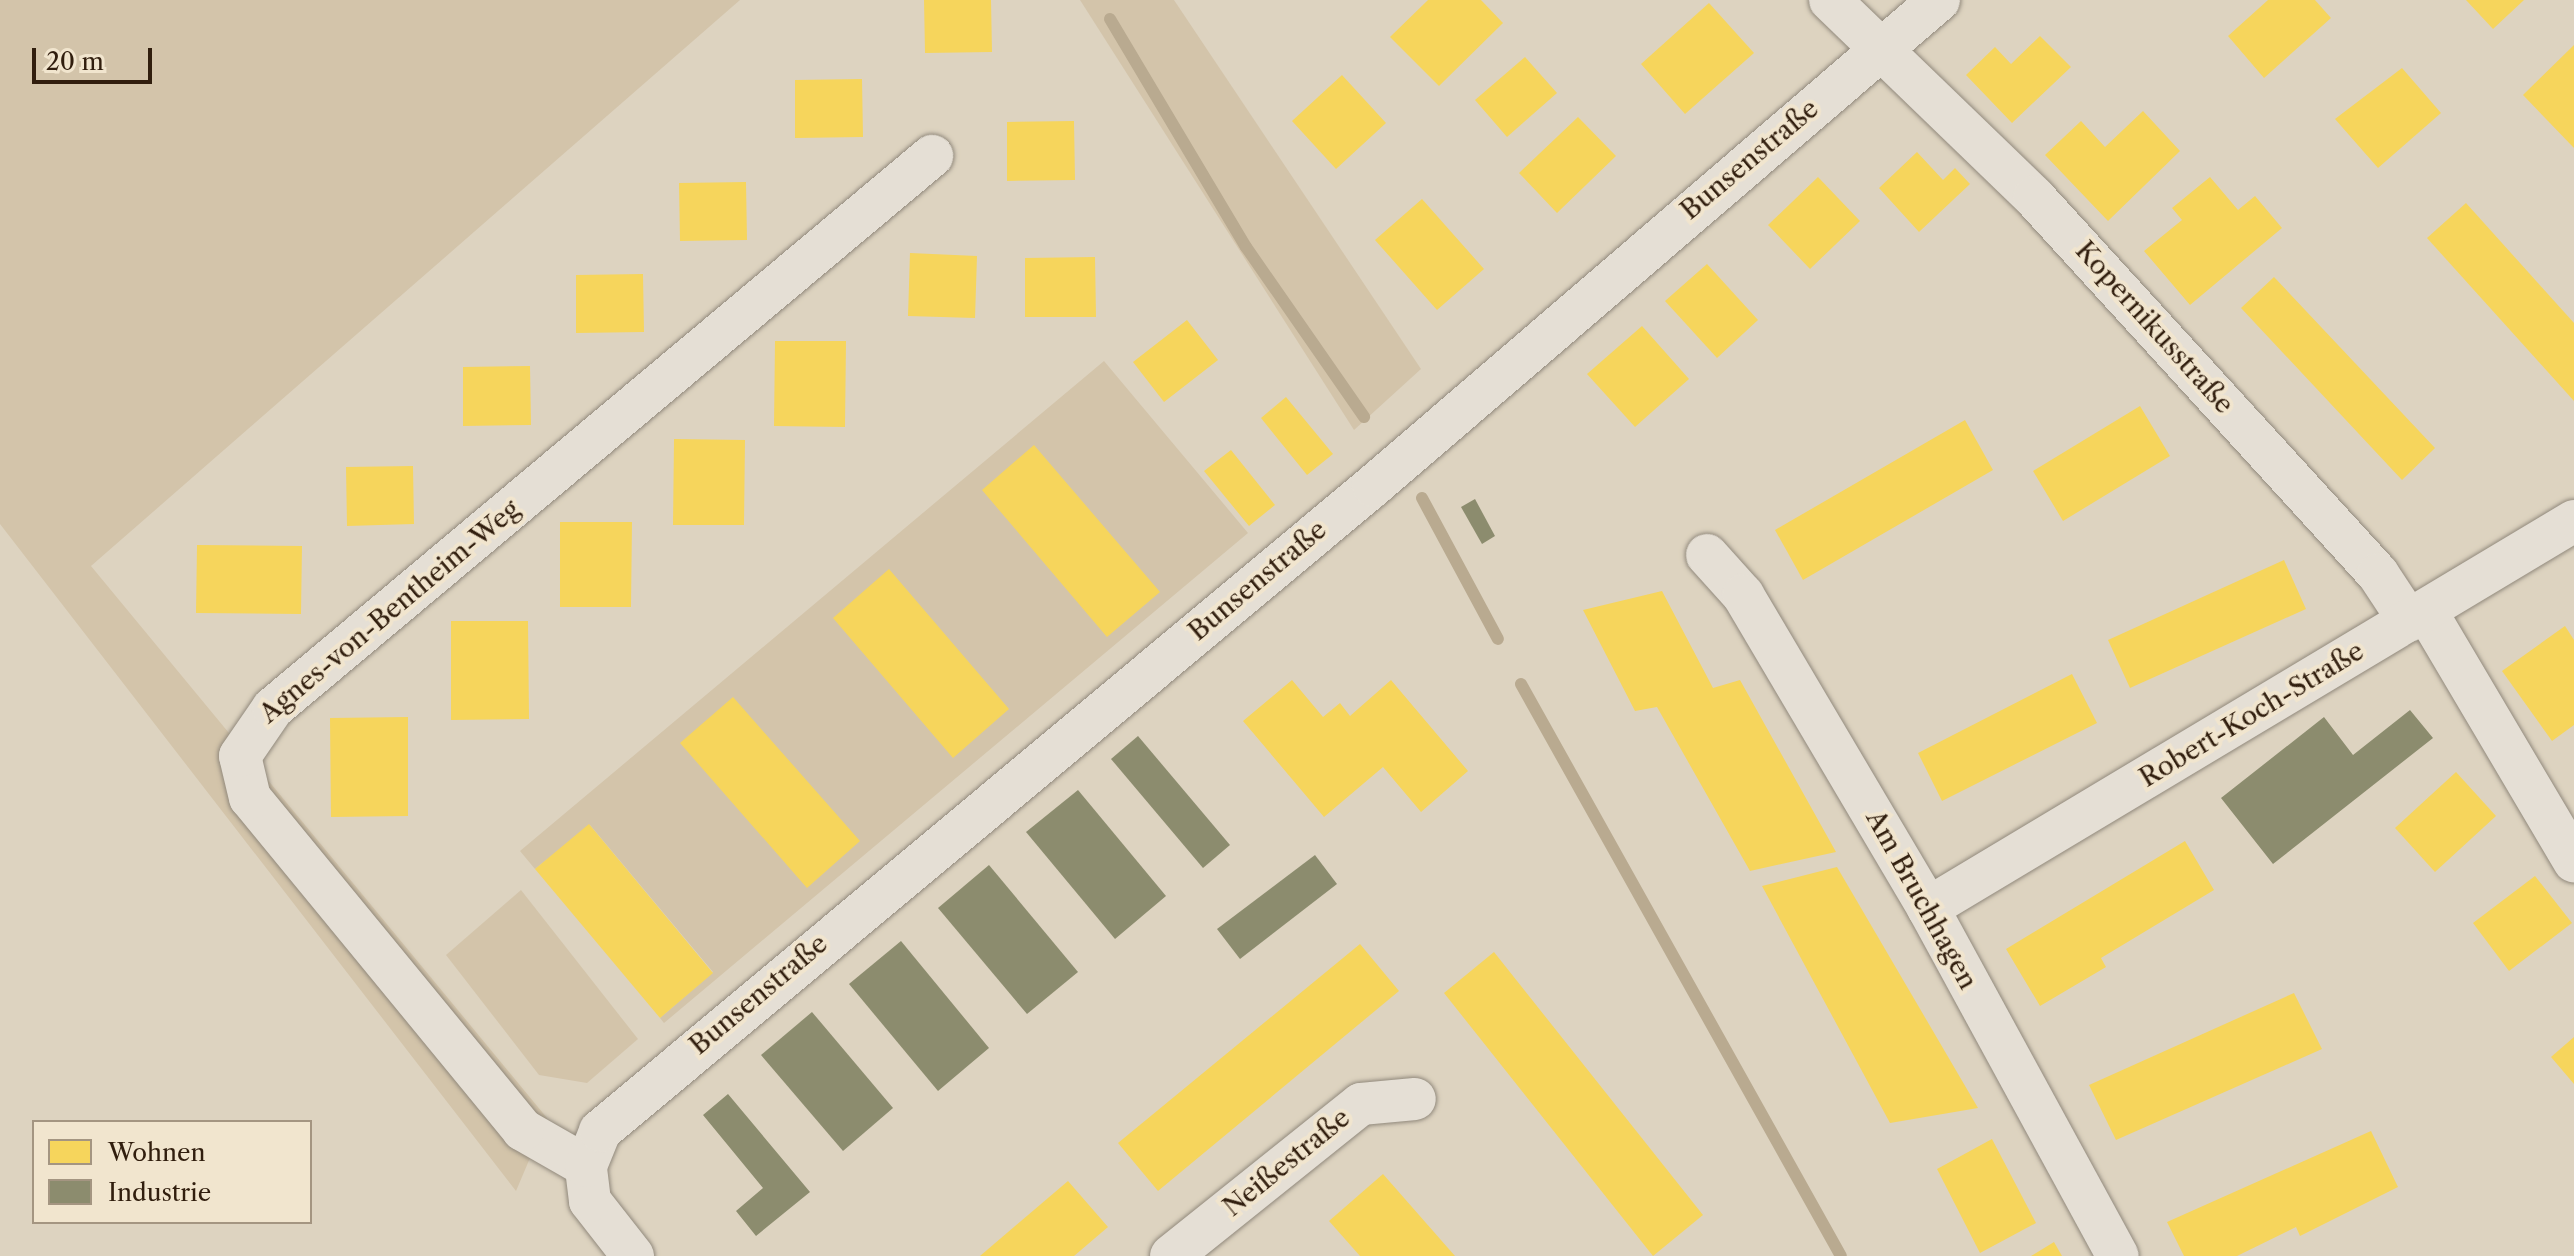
<!DOCTYPE html>
<meta charset="utf-8">
<style>
body{margin:0}
#map{position:relative;width:2574px;height:1256px;overflow:hidden;background:#ddd3c0;font-family:"Libre Caslon Text",serif}
div>[style]{position:absolute}
[style*='--x']{left:calc(var(--x)*1px);top:calc(var(--y)*1px);width:calc(var(--w)*1px);rotate:calc(var(--a)*1deg)}
.green>*{inset:0;background:#d3c4aa}
.homes>*{inset:0;background:#f6d55c}
.industry>*{inset:0;background:#8c8c6e}
.stream>*{height:12px;margin:-6px;padding:0 6px;transform-origin:6px;border-radius:6px;background:#b9aa90}
.roads{filter:drop-shadow(0 0 2px #91897c) drop-shadow(0 0 2px #91897c)}
.minor>*{height:42px;margin:-21px;padding:0 21px;transform-origin:21px;border-radius:21px;background:#e5dfd5}
span{translate:-50% -50%;white-space:nowrap;text-align:center;line-height:1.15;-webkit-text-stroke:8px #f1e5ce;paint-order:stroke}
.street-label{font-size:26px;color:#311e0e}
.legend{position:absolute;left:32px;top:1120px;width:280px;height:104px;box-sizing:border-box;background:#f1e5ce;border:2px solid #a49581;margin:0;padding:10px 14px;list-style:none;font-size:24px;color:#311e0e}
.legend li{display:flex;align-items:center;gap:16px;height:40px}
.legend b{width:40px;border:2px solid #a49581}
.scale{position:absolute;left:32px;top:48px;width:120px;height:36px;box-sizing:border-box;border:4px solid #311e0e;border-top:0;padding-left:10px;font-size:24px;line-height:28px;white-space:nowrap;color:#311e0e;-webkit-text-stroke:6px #f1e5ce;paint-order:stroke}
</style>
<div id="map">
<div class="green">
<div style="clip-path:polygon(0 0,740px 0,91px 566px,547px 1118px,516px 1191px,0 524px)"></div>
<div style="clip-path:polygon(1080px 0,1174px 0,1421px 369px,1354px 430px)"></div>
<div style="clip-path:polygon(1104px 361px,1248px 533px,664px 1023px,660px 1018px,713px 972px,590px 825px,535px 869px,520px 851px)"></div>
<div style="clip-path:polygon(521px 890px,638px 1039px,587px 1083px,539px 1075px,446px 955px)"></div>
</div>
<div class="homes">
<div style="clip-path:polygon(924px 0,991px 0,992px 52px,925px 53px)"></div>
<div style="clip-path:polygon(1428px 0,1481px 0,1503px 23px,1439px 86px,1390px 37px)"></div>
<div style="clip-path:polygon(2268px 0,2315px 0,2331px 18px,2264px 78px,2228px 36px)"></div>
<div style="clip-path:polygon(2466px 0,2524px 0,2493px 29px)"></div>
<div style="clip-path:polygon(1709px 3px,1754px 53px,1685px 114px,1641px 64px)"></div>
<div style="clip-path:polygon(2040px 36px,2071px 67px,2012px 123px,1966px 75px,1995px 47px,2011px 64px)"></div>
<div style="clip-path:polygon(2574px 45px,2574px 148px,2523px 95px)"></div>
<div style="clip-path:polygon(1525px 57px,1557px 93px,1507px 137px,1475px 100px)"></div>
<div style="clip-path:polygon(2402px 68px,2441px 113px,2378px 168px,2335px 119px)"></div>
<div style="clip-path:polygon(1342px 75px,1386px 123px,1336px 169px,1292px 121px)"></div>
<div style="clip-path:polygon(862px 79px,863px 137px,795px 138px,795px 80px)"></div>
<div style="clip-path:polygon(2143px 111px,2180px 151px,2108px 221px,2045px 155px,2081px 121px,2105px 147px)"></div>
<div style="clip-path:polygon(1578px 117px,1616px 156px,1557px 213px,1519px 173px)"></div>
<div style="clip-path:polygon(1074px 121px,1075px 180px,1007px 181px,1007px 122px)"></div>
<div style="clip-path:polygon(1917px 152px,1943px 180px,1955px 168px,1970px 184px,1919px 232px,1879px 188px)"></div>
<div style="clip-path:polygon(1818px 177px,1860px 221px,1810px 269px,1768px 225px)"></div>
<div style="clip-path:polygon(2210px 177px,2238px 210px,2255px 196px,2282px 228px,2190px 305px,2144px 251px,2182px 220px,2172px 208px)"></div>
<div style="clip-path:polygon(746px 182px,747px 240px,680px 241px,679px 183px)"></div>
<div style="clip-path:polygon(1422px 199px,1484px 269px,1437px 310px,1375px 240px)"></div>
<div style="clip-path:polygon(2466px 203px,2574px 323px,2574px 401px,2427px 238px)"></div>
<div style="clip-path:polygon(910px 253px,977px 256px,975px 318px,908px 316px)"></div>
<div style="clip-path:polygon(1095px 257px,1096px 317px,1025px 317px,1025px 258px)"></div>
<div style="clip-path:polygon(1707px 264px,1758px 320px,1717px 358px,1665px 301px)"></div>
<div style="clip-path:polygon(643px 274px,644px 332px,576px 333px,576px 275px)"></div>
<div style="clip-path:polygon(2274px 277px,2435px 448px,2402px 480px,2241px 308px)"></div>
<div style="clip-path:polygon(1187px 320px,1218px 360px,1164px 402px,1133px 362px)"></div>
<div style="clip-path:polygon(1642px 326px,1689px 379px,1635px 427px,1587px 374px)"></div>
<div style="clip-path:polygon(775px 341px,846px 341px,845px 427px,774px 426px)"></div>
<div style="clip-path:polygon(530px 366px,531px 425px,463px 426px,463px 367px)"></div>
<div style="clip-path:polygon(1286px 397px,1333px 454px,1307px 475px,1261px 418px)"></div>
<div style="clip-path:polygon(2140px 406px,2170px 456px,2063px 521px,2033px 471px)"></div>
<div style="clip-path:polygon(1965px 420px,1993px 470px,1803px 580px,1775px 530px)"></div>
<div style="clip-path:polygon(674px 439px,745px 440px,744px 525px,673px 525px)"></div>
<div style="clip-path:polygon(1034px 445px,1160px 592px,1107px 637px,982px 490px)"></div>
<div style="clip-path:polygon(1231px 450px,1275px 505px,1249px 526px,1204px 471px)"></div>
<div style="clip-path:polygon(413px 466px,414px 524px,347px 526px,346px 467px)"></div>
<div style="clip-path:polygon(560px 522px,632px 522px,631px 607px,560px 607px)"></div>
<div style="clip-path:polygon(197px 545px,302px 546px,301px 614px,196px 613px)"></div>
<div style="clip-path:polygon(2284px 560px,2306px 609px,2130px 688px,2108px 640px)"></div>
<div style="clip-path:polygon(889px 569px,1009px 709px,953px 758px,833px 618px)"></div>
<div style="clip-path:polygon(1662px 591px,1713px 688px,1740px 680px,1836px 852px,1750px 871px,1657px 707px,1635px 711px,1583px 610px)"></div>
<div style="clip-path:polygon(451px 621px,528px 621px,529px 719px,451px 720px)"></div>
<div style="clip-path:polygon(2565px 626px,2574px 640px,2574px 725px,2552px 741px,2502px 671px)"></div>
<div style="clip-path:polygon(2072px 674px,2097px 723px,1942px 801px,1918px 753px)"></div>
<div style="clip-path:polygon(1292px 680px,1323px 717px,1340px 703px,1350px 716px,1391px 680px,1468px 771px,1421px 812px,1383px 767px,1324px 817px,1243px 721px)"></div>
<div style="clip-path:polygon(733px 697px,860px 841px,807px 888px,680px 743px)"></div>
<div style="clip-path:polygon(408px 717px,408px 816px,331px 817px,330px 718px)"></div>
<div style="clip-path:polygon(2456px 772px,2496px 816px,2435px 872px,2395px 828px)"></div>
<div style="clip-path:polygon(589px 824px,713px 973px,660px 1018px,535px 869px)"></div>
<div style="clip-path:polygon(2185px 841px,2214px 890px,2101px 958px,2106px 967px,2040px 1006px,2006px 949px)"></div>
<div style="clip-path:polygon(1837px 867px,1978px 1108px,1890px 1123px,1762px 886px)"></div>
<div style="clip-path:polygon(2535px 876px,2572px 923px,2509px 971px,2473px 923px)"></div>
<div style="clip-path:polygon(1360px 944px,1399px 991px,1158px 1191px,1118px 1143px)"></div>
<div style="clip-path:polygon(1494px 952px,1703px 1215px,1653px 1256px,1444px 993px)"></div>
<div style="clip-path:polygon(2294px 993px,2322px 1049px,2116px 1140px,2089px 1085px)"></div>
<div style="clip-path:polygon(2574px 1037px,2574px 1084px,2551px 1057px)"></div>
<div style="clip-path:polygon(2371px 1131px,2398px 1187px,2300px 1236px,2296px 1227px,2237px 1256px,2184px 1256px,2167px 1222px)"></div>
<div style="clip-path:polygon(1992px 1139px,2036px 1223px,1980px 1253px,1937px 1169px)"></div>
<div style="clip-path:polygon(1383px 1174px,1455px 1256px,1360px 1256px,1329px 1221px)"></div>
<div style="clip-path:polygon(1068px 1181px,1108px 1227px,1074px 1256px,980px 1256px)"></div>
<div style="clip-path:polygon(2054px 1242px,2062px 1256px,2031px 1256px)"></div>
</div>
<div class="industry">
<div style="clip-path:polygon(1475px 499px,1495px 536px,1482px 544px,1461px 507px)"></div>
<div style="clip-path:polygon(2410px 710px,2433px 738px,2273px 864px,2221px 798px,2324px 717px,2353px 755px)"></div>
<div style="clip-path:polygon(1138px 736px,1230px 845px,1203px 868px,1111px 759px)"></div>
<div style="clip-path:polygon(1078px 790px,1166px 896px,1115px 939px,1026px 832px)"></div>
<div style="clip-path:polygon(1315px 855px,1337px 884px,1240px 959px,1217px 929px)"></div>
<div style="clip-path:polygon(989px 865px,1078px 972px,1027px 1014px,938px 908px)"></div>
<div style="clip-path:polygon(901px 941px,989px 1048px,938px 1091px,849px 984px)"></div>
<div style="clip-path:polygon(812px 1012px,893px 1108px,843px 1151px,761px 1055px)"></div>
<div style="clip-path:polygon(728px 1094px,810px 1192px,756px 1236px,736px 1211px,763px 1188px,703px 1115px)"></div>
</div>
<div class="stream">
<div style="--x:1110;--y:19;--w:265;--a:59.2"></div>
<div style="--x:1246;--y:247;--w:207;--a:55.2"></div>
<div style="--x:1422;--y:498;--w:160;--a:61.7"></div>
<div style="--x:1521;--y:684;--w:655;--a:60.78"></div>
</div>
<div class="roads">
<div class="minor">
<div style="--x:1830;--y:0;--w:284;--a:44"></div>
<div style="--x:2034;--y:197;--w:510;--a:47.62"></div>
<div style="--x:2378;--y:574;--w:56;--a:56.6"></div>
<div style="--x:1707;--y:555;--w:54;--a:48"></div>
<div style="--x:1743;--y:595;--w:364;--a:59.4"></div>
<div style="--x:1928;--y:908;--w:396;--a:61.4"></div>
<div style="--x:2426;--y:611;--w:291;--a:59.4"></div>
<div style="--x:1928;--y:908;--w:753;--a:-30.92"></div>
<div style="--x:586;--y:1166;--w:73;--a:-150.3"></div>
<div style="--x:523;--y:1130;--w:430;--a:-129.4"></div>
<div style="--x:250;--y:798;--w:43;--a:-103.4"></div>
<div style="--x:240;--y:756;--w:58;--a:-55.5"></div>
<div style="--x:273;--y:708;--w:860;--a:-39.95"></div>
<div style="--x:633;--y:1256;--w:70;--a:-128"></div>
<div style="--x:590;--y:1201;--w:35;--a:-97"></div>
<div style="--x:586;--y:1166;--w:38;--a:-68"></div>
<div style="--x:600;--y:1131;--w:1007;--a:-39.84"></div>
<div style="--x:1373;--y:486;--w:746;--a:-40.65"></div>
<div style="--x:1171;--y:1256;--w:243;--a:-38.7"></div>
<div style="--x:1361;--y:1104;--w:54;--a:-5.3"></div>
</div>
</div>
<div class="street-label">
<span style="left:1750px;top:160px;rotate:-40deg">Bunsenstraße</span>
<span style="left:2154px;top:328px;rotate:48deg">Kopernikusstraße</span>
<span style="left:1258px;top:581px;rotate:-40deg">Bunsenstraße</span>
<span style="left:390px;top:612px;rotate:-40deg">Agnes-von-Bentheim-Weg</span>
<span style="left:2252px;top:715px;rotate:-31deg">Robert-Koch-Straße</span>
<span style="left:1921px;top:900px;rotate:61deg">Am Bruchhagen</span>
<span style="left:759px;top:995px;rotate:-40deg">Bunsenstraße</span>
<span style="left:1287px;top:1163px;rotate:-39deg">Neißestraße</span>
</div>
<ul class="legend">
<li><b style="height:22px;background:#f6d55c"></b>Wohnen</li>
<li><b style="height:22px;background:#8c8c6e"></b>Industrie</li>
</ul>
<div class="scale">20 m</div>
</div>
